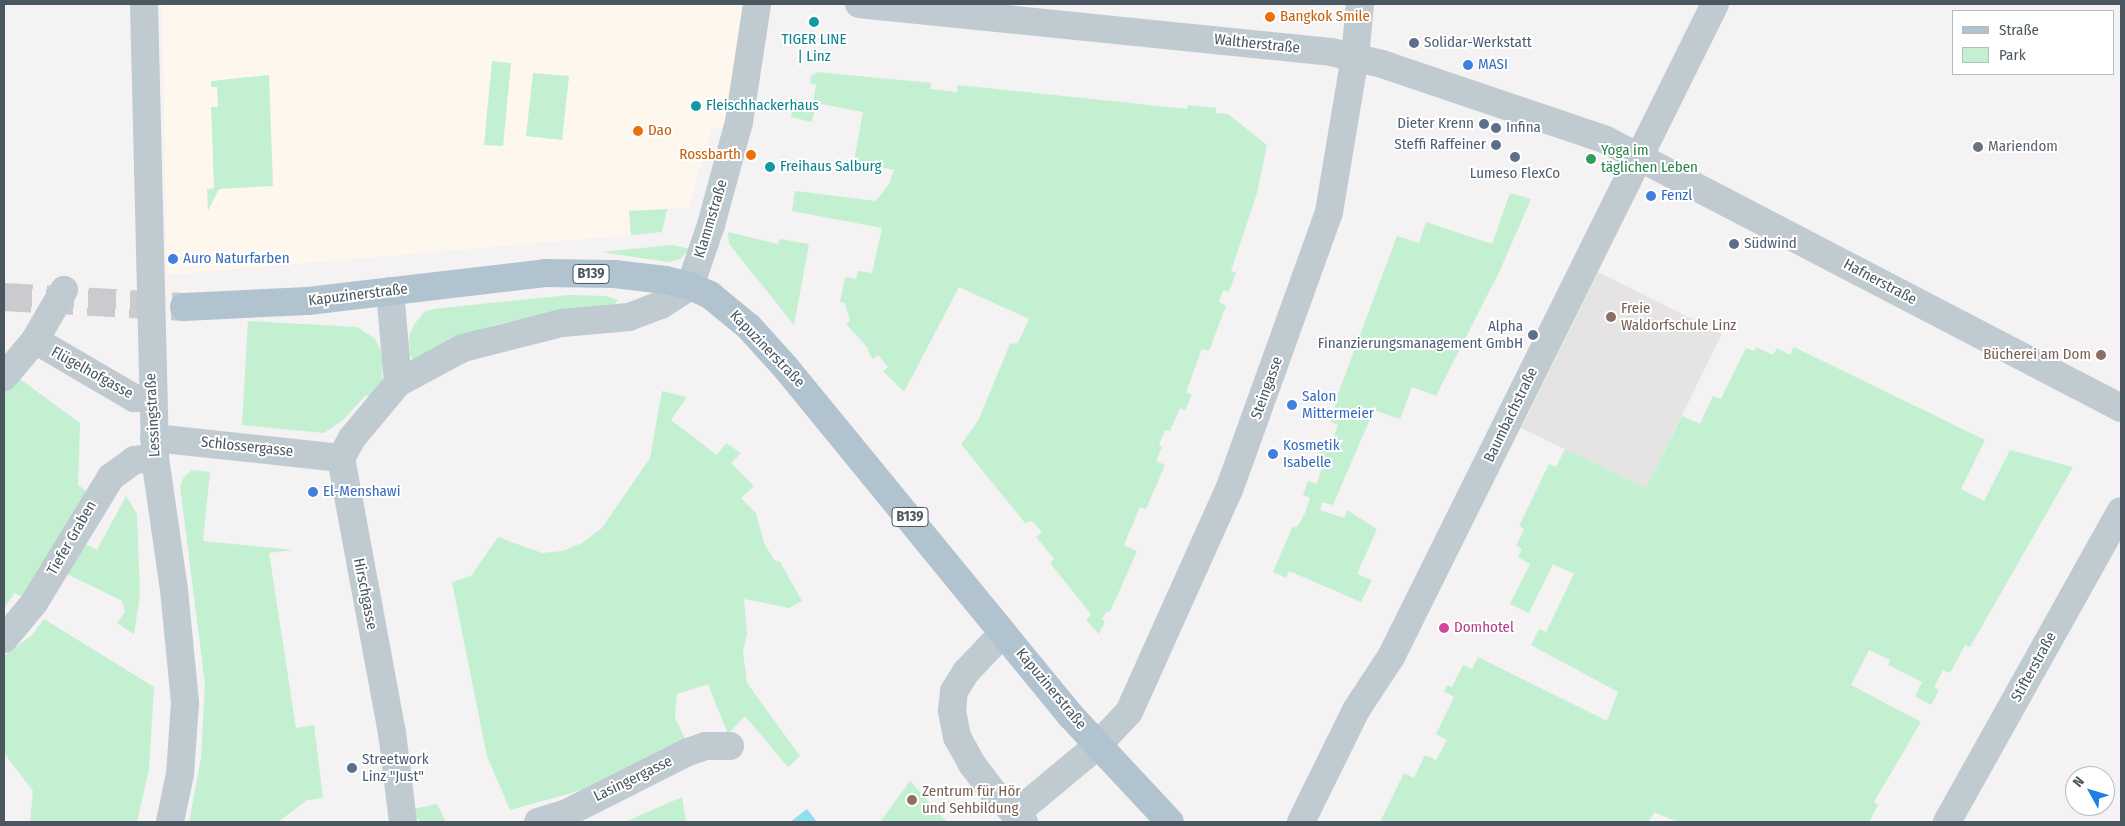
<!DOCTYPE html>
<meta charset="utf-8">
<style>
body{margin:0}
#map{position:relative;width:2125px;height:826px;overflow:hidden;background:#f4f2f2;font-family:"Fira Sans Condensed",sans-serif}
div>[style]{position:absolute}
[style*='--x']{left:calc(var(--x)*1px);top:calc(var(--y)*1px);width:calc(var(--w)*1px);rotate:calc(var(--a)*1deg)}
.commercial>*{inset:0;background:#fdf7ee}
.education>*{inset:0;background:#e5e3e4}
.green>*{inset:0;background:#c2f0d1}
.water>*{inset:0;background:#90dfec}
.major-tunnel>*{height:28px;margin-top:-14px;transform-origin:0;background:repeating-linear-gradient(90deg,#cacbce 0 28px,transparent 0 42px)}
.minor>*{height:28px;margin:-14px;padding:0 14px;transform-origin:14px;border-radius:14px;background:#c0cad1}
.major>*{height:28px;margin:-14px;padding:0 14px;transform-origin:14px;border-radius:14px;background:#b2c3d0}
.dots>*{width:14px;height:14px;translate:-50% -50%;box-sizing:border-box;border:2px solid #fff;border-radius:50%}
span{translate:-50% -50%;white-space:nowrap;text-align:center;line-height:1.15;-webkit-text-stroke:4px #fff;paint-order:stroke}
.shield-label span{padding:1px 4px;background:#fff;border:1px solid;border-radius:4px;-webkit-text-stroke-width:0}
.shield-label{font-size:14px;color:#4a5760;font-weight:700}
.food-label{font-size:15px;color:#c56008}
.left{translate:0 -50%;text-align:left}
.right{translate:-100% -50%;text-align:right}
.culture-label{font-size:15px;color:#0d838f}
.service-label{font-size:15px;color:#4e5e75}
.street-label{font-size:15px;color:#4a5760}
.shop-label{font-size:15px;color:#366cbe}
.worship-label{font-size:15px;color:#5b616d}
.leisure-label{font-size:15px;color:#27864d}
.education-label{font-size:15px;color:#785e54}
.hotel-label{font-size:15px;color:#b23c85}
.frame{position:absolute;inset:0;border:5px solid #4a5760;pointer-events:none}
.legend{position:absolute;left:1952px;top:10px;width:162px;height:65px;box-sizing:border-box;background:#fff;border:1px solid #b7bcbf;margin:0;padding:6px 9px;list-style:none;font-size:15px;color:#4a5760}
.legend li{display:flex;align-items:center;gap:10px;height:25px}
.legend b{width:25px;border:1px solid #b7bcbf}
.north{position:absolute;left:2065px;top:766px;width:50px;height:50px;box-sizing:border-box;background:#fff;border:1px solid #b7bcbf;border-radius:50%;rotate:309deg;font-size:14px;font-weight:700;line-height:20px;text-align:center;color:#4a5760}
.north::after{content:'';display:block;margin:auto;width:18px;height:22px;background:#1c80e4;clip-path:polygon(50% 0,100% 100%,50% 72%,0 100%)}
</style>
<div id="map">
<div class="commercial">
<div style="clip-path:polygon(162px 4px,743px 4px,726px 128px,712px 127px,689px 207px,629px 211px,631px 235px,167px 275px)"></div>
</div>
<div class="education">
<div style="clip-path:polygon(1598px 272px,1722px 334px,1646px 488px,1521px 428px)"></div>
</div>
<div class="green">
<div style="clip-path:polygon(492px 61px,511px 63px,503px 146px,484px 145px)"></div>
<div style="clip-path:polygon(818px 72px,931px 83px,930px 89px,957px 92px,958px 85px,1187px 109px,1188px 105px,1216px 108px,1216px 113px,1228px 114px,1267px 145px,1257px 193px,1231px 271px,1236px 273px,1229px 292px,1223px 290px,1219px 302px,1226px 306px,1209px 351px,1202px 349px,1186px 392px,1192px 395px,1185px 410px,1180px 408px,1170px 431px,1165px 430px,1159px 445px,1162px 447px,1156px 461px,1165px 465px,1146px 509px,1140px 507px,1124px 545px,1137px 551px,1110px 612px,1107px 611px,1102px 619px,1105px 622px,1099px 634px,1086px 620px,1091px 614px,1050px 563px,1054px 559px,1036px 537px,1042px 532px,1032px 521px,1025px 523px,961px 444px,978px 421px,1010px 344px,1018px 343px,1029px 319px,959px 287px,904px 392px,883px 371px,888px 367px,878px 355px,873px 359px,867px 350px,869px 349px,846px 324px,850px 321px,845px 303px,840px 302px,845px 277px,856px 279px,858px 271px,872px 273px,882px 228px,792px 211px,795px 191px,876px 201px,889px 184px,894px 170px,854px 161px,863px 112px,816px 103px,812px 122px,791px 117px,794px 99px,813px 103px,816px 85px,810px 83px,811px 76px)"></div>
<div style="clip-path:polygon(533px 73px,569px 76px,562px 140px,526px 136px)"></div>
<div style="clip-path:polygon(269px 75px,273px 186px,219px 189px,208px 211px,207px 189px,214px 188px,211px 107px,218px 107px,217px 87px,211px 87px,211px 81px)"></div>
<div style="clip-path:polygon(1510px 193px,1531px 199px,1501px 268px,1436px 396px,1412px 387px,1400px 419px,1374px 410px,1333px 505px,1322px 502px,1320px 510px,1344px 518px,1347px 510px,1377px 529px,1357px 574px,1372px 580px,1361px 602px,1289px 571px,1286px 578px,1273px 572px,1292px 528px,1298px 526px,1305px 513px,1310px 498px,1303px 495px,1308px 481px,1317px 484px,1322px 467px,1315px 465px,1324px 439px,1332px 441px,1338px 425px,1331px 422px,1338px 394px,1397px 236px,1419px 243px,1426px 222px,1492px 244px)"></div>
<div style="clip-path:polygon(667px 209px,662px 232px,631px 235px,629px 211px)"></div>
<div style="clip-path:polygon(728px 232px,778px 244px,780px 239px,809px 244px,794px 325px,729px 244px)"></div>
<div style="clip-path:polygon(673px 245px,690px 249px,680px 259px,668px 262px,601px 252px)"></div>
<div style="clip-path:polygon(569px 295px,606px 296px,618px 300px,613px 306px,543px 314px,494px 325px,413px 360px,410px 355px,409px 336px,413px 326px,424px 312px,434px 309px)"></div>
<div style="clip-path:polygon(248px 321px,357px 327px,374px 338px,379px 346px,383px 356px,382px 380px,371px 398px,366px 395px,343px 420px,324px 433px,242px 425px)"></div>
<div style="clip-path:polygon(1756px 347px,1773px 355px,1777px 348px,1790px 355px,1794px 347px,1985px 440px,1961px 489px,1984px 501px,2010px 450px,2073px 467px,1970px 647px,1965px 645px,1950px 673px,1943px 670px,1934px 687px,1939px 690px,1931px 705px,1915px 696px,1922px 682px,1888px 665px,1890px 660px,1869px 650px,1851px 685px,1921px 722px,1874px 802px,1878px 805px,1869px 822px,1678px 822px,1654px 812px,1649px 822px,1380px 822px,1404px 773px,1414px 778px,1425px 755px,1436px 760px,1447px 740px,1436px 734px,1454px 697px,1444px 691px,1447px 685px,1452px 687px,1463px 665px,1472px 669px,1478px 657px,1607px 721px,1618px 692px,1531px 645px,1539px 629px,1546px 632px,1574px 574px,1553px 564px,1529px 613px,1510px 604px,1530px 564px,1518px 557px,1522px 549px,1516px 546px,1524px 529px,1519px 526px,1549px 464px,1556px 467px,1565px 449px,1646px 488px,1682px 416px,1700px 424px,1713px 396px,1721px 399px,1746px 348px,1754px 351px)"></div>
<div style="clip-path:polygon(13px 374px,80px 423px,78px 485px,89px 493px,26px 598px,14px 593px,4px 609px,4px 385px)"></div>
<div style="clip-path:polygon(662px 391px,687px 397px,671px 420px,717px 455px,726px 443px,741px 453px,731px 463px,754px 486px,741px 498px,756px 513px,764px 543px,774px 560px,780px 562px,802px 601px,789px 608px,744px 599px,747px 634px,743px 652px,747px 683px,800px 756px,788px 767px,745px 716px,728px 734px,708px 684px,677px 694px,675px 717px,688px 746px,589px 788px,510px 810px,487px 756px,452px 582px,471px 576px,498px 537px,542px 553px,563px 551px,582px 543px,602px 528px,650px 458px)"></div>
<div style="clip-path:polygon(192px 470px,210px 472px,203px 541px,293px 550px,269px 553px,296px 728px,314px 725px,323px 798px,307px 800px,278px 822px,189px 822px,201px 758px,205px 684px,180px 486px,184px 477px)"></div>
<div style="clip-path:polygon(126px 496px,137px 514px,140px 595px,134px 634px,117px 623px,125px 612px,122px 601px,61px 571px,78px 540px,97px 550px)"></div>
<div style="clip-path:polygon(44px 619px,154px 687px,149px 769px,137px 822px,30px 822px,33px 791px,4px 753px,4px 656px,32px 635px)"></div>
<div style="clip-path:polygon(910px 781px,947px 822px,880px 822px)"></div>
<div style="clip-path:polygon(682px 797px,686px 822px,625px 822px,627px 821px)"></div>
<div style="clip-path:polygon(437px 804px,446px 822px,422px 822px,415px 817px,413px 809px)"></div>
</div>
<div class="water">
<div style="clip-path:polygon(807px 809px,817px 822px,790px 822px)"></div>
</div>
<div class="major-tunnel">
<div style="--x:4;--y:297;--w:180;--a:3.2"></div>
</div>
<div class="minor">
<div style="--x:144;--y:4;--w:454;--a:88.6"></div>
<div style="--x:155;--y:458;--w:133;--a:81.8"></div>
<div style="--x:174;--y:590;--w:114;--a:84.4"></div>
<div style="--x:185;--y:703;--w:71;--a:94"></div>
<div style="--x:180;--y:774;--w:49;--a:101.8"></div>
<div style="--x:859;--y:4;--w:474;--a:5.8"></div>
<div style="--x:1331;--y:52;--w:52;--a:13.2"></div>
<div style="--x:1382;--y:64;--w:234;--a:18.7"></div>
<div style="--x:1604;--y:139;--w:583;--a:27.49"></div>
<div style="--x:390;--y:291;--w:92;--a:85"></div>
<div style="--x:35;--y:340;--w:115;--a:30.4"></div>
<div style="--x:134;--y:398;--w:17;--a:0"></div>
<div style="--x:4;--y:377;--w:48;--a:-50"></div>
<div style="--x:35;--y:340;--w:58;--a:-59.9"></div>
<div style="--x:154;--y:438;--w:188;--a:6.1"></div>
<div style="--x:1003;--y:633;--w:54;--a:133.5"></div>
<div style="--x:966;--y:672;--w:22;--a:122"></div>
<div style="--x:954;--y:691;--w:20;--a:96"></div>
<div style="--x:952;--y:711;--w:26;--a:79"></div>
<div style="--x:957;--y:737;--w:31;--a:61"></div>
<div style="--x:972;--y:764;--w:35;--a:53"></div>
<div style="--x:993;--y:792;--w:43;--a:44.1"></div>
<div style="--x:4;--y:639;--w:47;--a:-50.2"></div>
<div style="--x:34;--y:603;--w:148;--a:-58.6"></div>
<div style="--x:111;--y:477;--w:29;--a:-36"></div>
<div style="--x:134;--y:460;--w:21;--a:-5"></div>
<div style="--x:1015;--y:814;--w:108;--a:-39.7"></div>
<div style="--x:1098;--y:745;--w:45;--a:-46.8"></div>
<div style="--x:1129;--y:712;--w:243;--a:-65.8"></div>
<div style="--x:1229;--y:490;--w:295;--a:-70.2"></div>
<div style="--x:1329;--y:212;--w:157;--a:-80.5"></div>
<div style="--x:1355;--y:57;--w:53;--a:-84.6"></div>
<div style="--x:403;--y:822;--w:90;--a:-97"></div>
<div style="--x:392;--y:733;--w:280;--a:-100.5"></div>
<div style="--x:341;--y:458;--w:23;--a:-61"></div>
<div style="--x:352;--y:438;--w:72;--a:-50.1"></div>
<div style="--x:398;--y:383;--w:74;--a:-28.3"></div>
<div style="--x:463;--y:348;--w:102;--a:-14.2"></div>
<div style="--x:562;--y:323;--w:67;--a:-5.1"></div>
<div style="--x:629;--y:317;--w:34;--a:-21"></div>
<div style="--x:661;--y:305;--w:35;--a:-33"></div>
<div style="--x:690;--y:286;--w:65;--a:-71"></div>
<div style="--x:711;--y:225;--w:107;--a:-74.8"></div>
<div style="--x:739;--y:122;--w:119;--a:-81.3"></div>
<div style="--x:538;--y:822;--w:30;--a:-17"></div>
<div style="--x:567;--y:813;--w:136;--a:-26.8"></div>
<div style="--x:688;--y:752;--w:18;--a:-19"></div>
<div style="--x:705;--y:746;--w:25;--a:0"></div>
<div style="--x:1301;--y:822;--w:125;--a:-63.8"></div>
<div style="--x:1356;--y:710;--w:64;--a:-56.6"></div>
<div style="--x:1391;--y:657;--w:729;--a:-63.61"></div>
<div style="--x:1947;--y:822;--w:356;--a:-60.8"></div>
</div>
<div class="major">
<div style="--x:184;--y:307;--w:124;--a:-2.8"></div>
<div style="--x:308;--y:301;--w:239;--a:-6.7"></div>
<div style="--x:545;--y:273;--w:69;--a:0.8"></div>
<div style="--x:614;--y:274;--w:52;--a:6.6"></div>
<div style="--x:666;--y:280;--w:25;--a:14"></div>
<div style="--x:690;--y:286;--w:22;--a:24"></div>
<div style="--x:710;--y:295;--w:50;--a:39.4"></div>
<div style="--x:749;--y:327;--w:55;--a:47.9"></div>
<div style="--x:786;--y:368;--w:450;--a:50.7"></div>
<div style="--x:1071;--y:716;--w:145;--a:47"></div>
</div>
<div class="dots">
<div style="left:1270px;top:17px;background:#e8710a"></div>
<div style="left:814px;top:22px;background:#0f9aa8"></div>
<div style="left:1414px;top:43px;background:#5c6f8a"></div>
<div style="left:1468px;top:65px;background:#3f7fe0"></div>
<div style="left:696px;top:106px;background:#0f9aa8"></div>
<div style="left:1484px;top:124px;background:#5c6f8a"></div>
<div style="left:1496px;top:128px;background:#5c6f8a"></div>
<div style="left:638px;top:131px;background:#e8710a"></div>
<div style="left:1496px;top:145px;background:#5c6f8a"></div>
<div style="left:1978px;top:147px;background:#6b7280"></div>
<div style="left:751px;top:155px;background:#e8710a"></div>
<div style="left:1515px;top:157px;background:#5c6f8a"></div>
<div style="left:1591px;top:159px;background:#2e9e5b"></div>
<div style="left:770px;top:167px;background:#0f9aa8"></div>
<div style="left:1651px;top:196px;background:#3f7fe0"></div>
<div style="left:1734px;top:244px;background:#5c6f8a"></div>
<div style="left:173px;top:259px;background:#3f7fe0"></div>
<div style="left:1611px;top:317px;background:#8d6e63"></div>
<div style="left:1533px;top:335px;background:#5c6f8a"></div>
<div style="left:2101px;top:355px;background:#8d6e63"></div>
<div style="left:1292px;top:405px;background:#3f7fe0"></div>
<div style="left:1273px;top:454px;background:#3f7fe0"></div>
<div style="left:313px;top:492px;background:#3f7fe0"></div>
<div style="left:1444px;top:628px;background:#d1479c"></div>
<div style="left:352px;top:768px;background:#5c6f8a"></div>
<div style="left:912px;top:800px;background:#8d6e63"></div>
</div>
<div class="shield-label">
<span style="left:591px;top:274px">B139</span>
<span style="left:910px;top:517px">B139</span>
</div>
<div class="food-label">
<span class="left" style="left:1280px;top:17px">Bangkok Smile</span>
<span class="left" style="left:648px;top:131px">Dao</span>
<span class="right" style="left:741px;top:155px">Rossbarth</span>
</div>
<div class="culture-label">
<span style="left:814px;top:48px">TIGER LINE<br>| Linz</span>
<span class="left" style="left:706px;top:106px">Fleischhackerhaus</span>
<span class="left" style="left:780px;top:167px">Freihaus Salburg</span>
</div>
<div class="service-label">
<span class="left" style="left:1424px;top:43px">Solidar-Werkstatt</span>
<span class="right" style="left:1474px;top:124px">Dieter Krenn</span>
<span class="left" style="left:1506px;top:128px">Infina</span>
<span class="right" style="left:1486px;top:145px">Steffi Raffeiner</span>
<span style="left:1515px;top:174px">Lumeso FlexCo</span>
<span class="left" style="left:1744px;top:244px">Südwind</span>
<span class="right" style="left:1523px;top:335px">Alpha<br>Finanzierungsmanagement GmbH</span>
<span class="left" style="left:362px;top:768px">Streetwork<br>Linz "Just"</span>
</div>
<div class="street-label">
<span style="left:1257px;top:44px;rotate:6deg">Waltherstraße</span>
<span style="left:711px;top:219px;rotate:-73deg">Klammstraße</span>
<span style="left:1880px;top:282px;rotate:28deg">Hafnerstraße</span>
<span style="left:358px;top:295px;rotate:-7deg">Kapuzinerstraße</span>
<span style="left:767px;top:349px;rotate:46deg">Kapuzinerstraße</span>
<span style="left:92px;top:373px;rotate:29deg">Flügelhofgasse</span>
<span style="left:1267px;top:388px;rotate:-70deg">Steingasse</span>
<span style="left:153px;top:415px;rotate:-93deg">Lessingstraße</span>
<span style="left:1511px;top:415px;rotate:-64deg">Baumbachstraße</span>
<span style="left:247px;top:447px;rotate:6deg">Schlossergasse</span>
<span style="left:72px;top:538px;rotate:-60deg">Tiefer Graben</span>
<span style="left:365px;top:594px;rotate:79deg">Hirschgasse</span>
<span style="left:2034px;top:667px;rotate:-61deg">Stifterstraße</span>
<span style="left:1051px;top:689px;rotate:50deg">Kapuzinerstraße</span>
<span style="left:633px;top:779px;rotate:-26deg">Lasingergasse</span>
</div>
<div class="shop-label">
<span class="left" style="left:1478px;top:65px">MASI</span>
<span class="left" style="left:1661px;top:196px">Fenzl</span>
<span class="left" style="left:183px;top:259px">Auro Naturfarben</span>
<span class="left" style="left:1302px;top:405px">Salon<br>Mittermeier</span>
<span class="left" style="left:1283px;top:454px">Kosmetik<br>Isabelle</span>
<span class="left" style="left:323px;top:492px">El-Menshawi</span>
</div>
<div class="worship-label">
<span class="left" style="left:1988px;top:147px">Mariendom</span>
</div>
<div class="leisure-label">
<span class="left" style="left:1601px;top:159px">Yoga im<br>täglichen Leben</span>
</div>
<div class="education-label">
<span class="left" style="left:1621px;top:317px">Freie<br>Waldorfschule Linz</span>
<span class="right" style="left:2091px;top:355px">Bücherei am Dom</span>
<span class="left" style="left:922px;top:800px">Zentrum für Hör<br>und Sehbildung</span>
</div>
<div class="hotel-label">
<span class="left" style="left:1454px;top:628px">Domhotel</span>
</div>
<div class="frame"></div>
<ul class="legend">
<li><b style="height:6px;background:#b2c3d0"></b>Straße</li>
<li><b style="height:14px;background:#c2f0d1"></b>Park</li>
</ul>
<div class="north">N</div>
</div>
